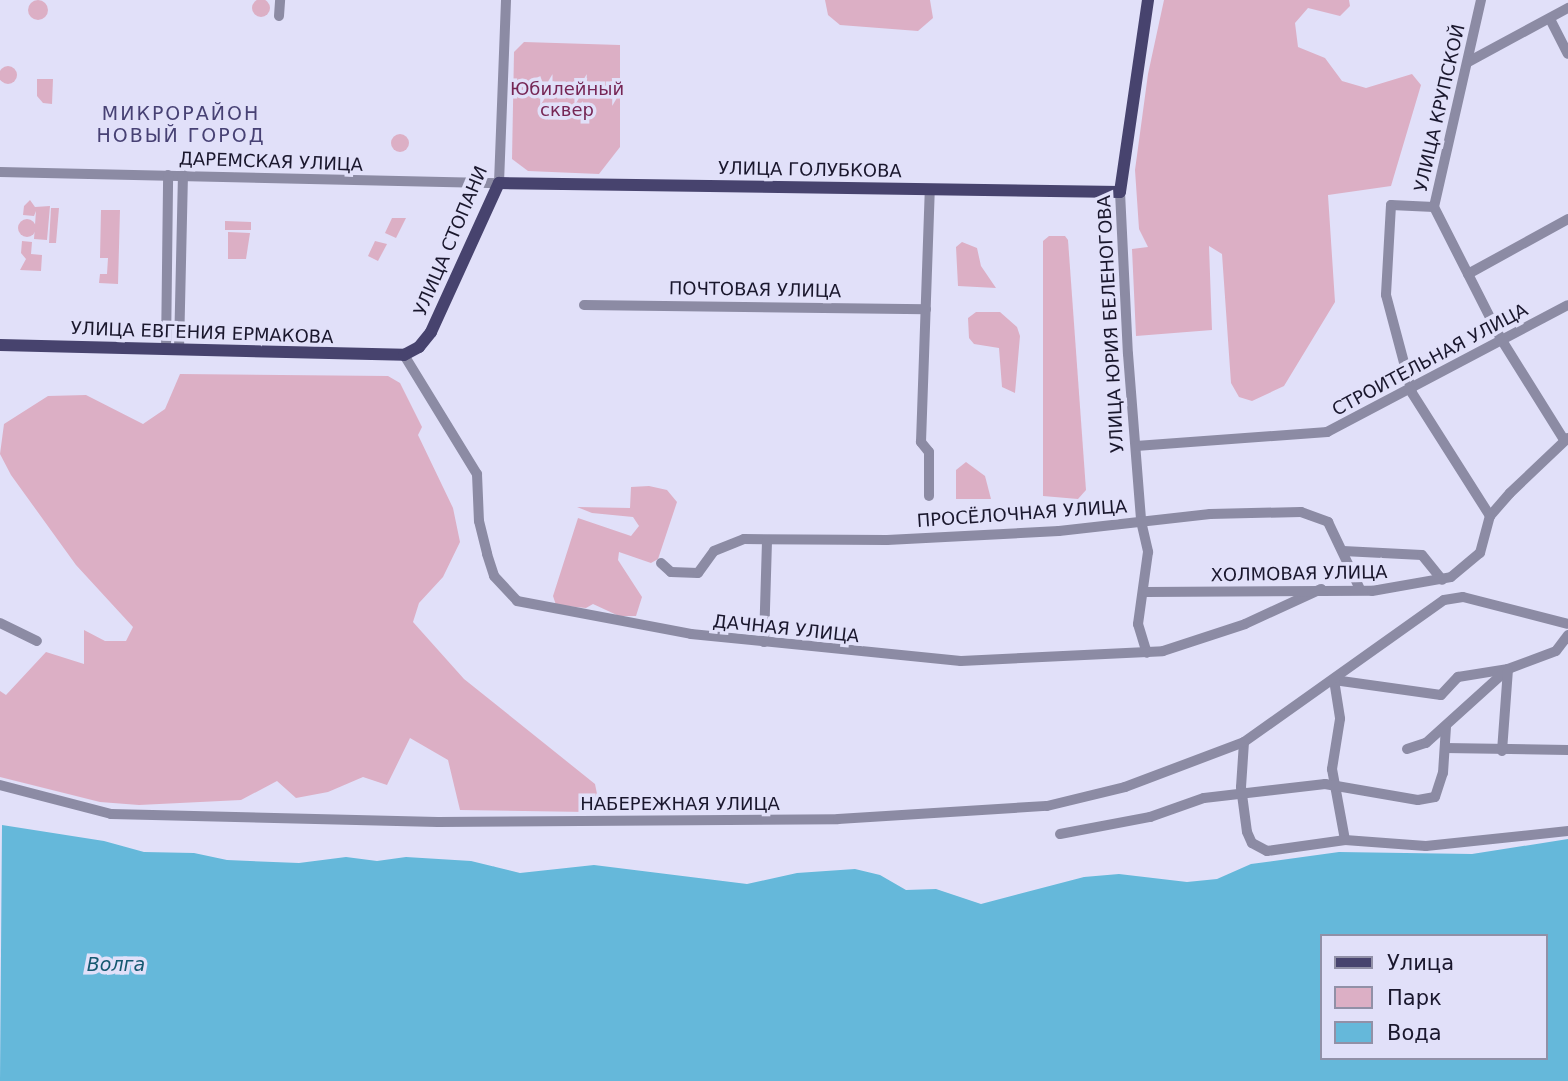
<!DOCTYPE html>
<meta charset="utf-8">
<style>
body{margin:0}
#map{position:relative;width:1568px;height:1081px;overflow:hidden;background:#e1e0f9;font-family:"DejaVu Sans",sans-serif}
div>[style]{position:absolute}
[style*='--x']{left:calc(var(--x)*1px);top:calc(var(--y)*1px);width:calc(var(--w)*1px);rotate:calc(var(--a)*1deg)}
.green>*{inset:0;background:#dcafc5}
.round{border-radius:50%}
.water>*{inset:0;background:#65b8da}
.minor>*{height:10px;margin:-5px;padding:0 5px;transform-origin:5px;border-radius:5px;background:#8c8ba4}
.major>*{height:12px;margin:-6px;padding:0 6px;transform-origin:6px;border-radius:6px;background:#47436e}
span{translate:-50% -50%;white-space:nowrap;text-align:center;line-height:1.15;-webkit-text-stroke:7px #e1e0f9;paint-order:stroke}
.park-label{font-size:18px;color:#762655}
.street-label{font-size:18px;color:#1a172d}
.neighbourhood-label{font-size:19px;color:#474174;letter-spacing:2px}
.water-label{font-size:19px;color:#155870;font-style:italic}
.legend{position:absolute;left:1320px;top:934px;width:228px;height:126px;box-sizing:border-box;background:#e1e0f9;border:2px solid #9190a7;margin:0;padding:9px 12px;list-style:none;font-size:21px;color:#1a172d}
.legend li{display:flex;align-items:center;gap:14px;height:35px}
.legend b{width:35px;border:2px solid #9190a7}
</style>
<div id="map">
<div class="green">
<div class="round" style="left:252px;top:-1px;width:18px;height:18px"></div>
<div class="round" style="left:28px;top:0;width:20px;height:20px"></div>
<div style="clip-path:polygon(825px 0,930px 0,933px 18px,918px 31px,840px 25px,828px 15px)"></div>
<div style="clip-path:polygon(1164px 0,1349px 0,1350px 6px,1340px 16px,1308px 8px,1295px 23px,1298px 47px,1325px 58px,1342px 81px,1366px 88px,1412px 74px,1421px 85px,1391px 186px,1328px 195px,1335px 302px,1284px 386px,1252px 401px,1239px 397px,1231px 383px,1222px 254px,1209px 246px,1212px 330px,1136px 336px,1132px 249px,1148px 247px,1139px 229px,1135px 170px,1148px 74px)"></div>
<div style="clip-path:polygon(524px 42px,620px 45px,620px 147px,599px 174px,528px 171px,512px 159px,514px 52px)"></div>
<div class="round" style="left:-1px;top:66px;width:18px;height:18px"></div>
<div style="clip-path:polygon(37px 79px,53px 79px,52px 104px,43px 103px,37px 96px)"></div>
<div class="round" style="left:391px;top:134px;width:18px;height:18px"></div>
<div style="clip-path:polygon(30px 200px,35px 207px,50px 206px,47px 240px,34px 239px,36px 211px,34px 216px,23px 215px,24px 206px)"></div>
<div style="clip-path:polygon(51px 208px,59px 208px,56px 243px,49px 243px)"></div>
<div style="clip-path:polygon(101px 210px,120px 210px,118px 284px,99px 283px,100px 274px,107px 274px,108px 258px,100px 258px)"></div>
<div style="clip-path:polygon(392px 218px,406px 218px,396px 238px,385px 233px)"></div>
<div class="round" style="left:18px;top:219px;width:18px;height:18px"></div>
<div style="clip-path:polygon(225px 221px,251px 222px,251px 230px,225px 230px)"></div>
<div style="clip-path:polygon(228px 232px,250px 233px,246px 259px,228px 259px)"></div>
<div style="clip-path:polygon(1049px 236px,1065px 236px,1068px 240px,1086px 490px,1078px 499px,1043px 496px,1043px 241px)"></div>
<div style="clip-path:polygon(22px 241px,32px 242px,31px 254px,42px 255px,41px 271px,20px 270px,26px 259px,21px 253px)"></div>
<div style="clip-path:polygon(375px 241px,387px 244px,378px 261px,368px 256px)"></div>
<div style="clip-path:polygon(962px 242px,977px 248px,981px 266px,996px 288px,958px 286px,956px 247px)"></div>
<div style="clip-path:polygon(976px 312px,1000px 312px,1017px 327px,1020px 336px,1015px 393px,1002px 387px,999px 348px,974px 344px,969px 338px,968px 318px)"></div>
<div style="clip-path:polygon(180px 374px,388px 376px,400px 383px,422px 427px,418px 435px,453px 508px,460px 542px,443px 577px,419px 603px,413px 622px,464px 679px,595px 784px,599px 804px,587px 812px,460px 810px,448px 760px,410px 738px,387px 785px,363px 777px,328px 792px,296px 798px,277px 781px,241px 800px,139px 805px,100px 802px,0 777px,0 691px,6px 695px,46px 652px,84px 664px,84px 630px,105px 641px,126px 641px,133px 627px,76px 565px,11px 475px,0 454px,4px 424px,48px 396px,86px 395px,143px 424px,165px 409px)"></div>
<div style="clip-path:polygon(966px 462px,985px 476px,991px 499px,956px 499px,956px 470px)"></div>
<div style="clip-path:polygon(649px 486px,667px 490px,677px 502px,658px 559px,651px 563px,619px 552px,618px 560px,642px 597px,636px 616px,619px 616px,593px 604px,586px 608px,556px 605px,553px 596px,578px 518px,631px 536px,639px 526px,633px 517px,592px 513px,577px 507px,630px 508px,631px 487px)"></div>
</div>
<div class="water">
<div style="clip-path:polygon(evenodd,2px 825px,104px 841px,144px 852px,194px 853px,227px 860px,299px 863px,346px 857px,377px 861px,406px 857px,471px 861px,520px 873px,594px 865px,747px 884px,797px 873px,855px 869px,880px 875px,906px 890px,936px 889px,981px 904px,1084px 877px,1119px 874px,1187px 882px,1217px 879px,1251px 864px,1339px 852px,1472px 854px,1568px 839px,1568px 1081px,0 1081px,2px 825px,1321px 936px,1545px 936px,1545px 1058px,1321px 1058px,1321px 936px)"></div>
</div>
<div class="minor">
<div style="--x:1481;--y:0;--w:212;--a:102.8"></div>
<div style="--x:1434;--y:207;--w:148;--a:63.1"></div>
<div style="--x:1501;--y:339;--w:119;--a:58"></div>
<div style="--x:279;--y:16;--w:16;--a:-86"></div>
<div style="--x:1550;--y:19;--w:39;--a:63"></div>
<div style="--x:1468;--y:62;--w:114;--a:-28.4"></div>
<div style="--x:0;--y:172;--w:499;--a:1.3"></div>
<div style="--x:499;--y:183;--w:183;--a:-87.8"></div>
<div style="--x:1120;--y:192;--w:162;--a:87.2"></div>
<div style="--x:1128;--y:354;--w:168;--a:85.5"></div>
<div style="--x:1141;--y:521;--w:32;--a:77"></div>
<div style="--x:1148;--y:552;--w:73;--a:97.9"></div>
<div style="--x:1138;--y:624;--w:30;--a:73"></div>
<div style="--x:1434;--y:207;--w:43;--a:-177.3"></div>
<div style="--x:1391;--y:205;--w:90;--a:93.2"></div>
<div style="--x:1386;--y:295;--w:101;--a:75.1"></div>
<div style="--x:1412;--y:393;--w:146;--a:57.6"></div>
<div style="--x:1468;--y:274;--w:114;--a:-28.8"></div>
<div style="--x:584;--y:305;--w:342;--a:0.7"></div>
<div style="--x:166;--y:350;--w:175;--a:-89.3"></div>
<div style="--x:179;--y:350;--w:175;--a:-88.7"></div>
<div style="--x:404;--y:355;--w:140;--a:58.5"></div>
<div style="--x:477;--y:474;--w:47;--a:87.6"></div>
<div style="--x:479;--y:521;--w:34;--a:76"></div>
<div style="--x:487;--y:554;--w:23;--a:72"></div>
<div style="--x:494;--y:576;--w:34;--a:47"></div>
<div style="--x:517;--y:601;--w:177;--a:10.7"></div>
<div style="--x:691;--y:634;--w:271;--a:5.7"></div>
<div style="--x:961;--y:661;--w:202;--a:-2.8"></div>
<div style="--x:1163;--y:651;--w:86;--a:-18.2"></div>
<div style="--x:1245;--y:624;--w:84;--a:-24.7"></div>
<div style="--x:1136;--y:446;--w:192;--a:-4.2"></div>
<div style="--x:1327;--y:432;--w:272;--a:-27.8"></div>
<div style="--x:929;--y:496;--w:44;--a:-90"></div>
<div style="--x:929;--y:452;--w:13;--a:-129"></div>
<div style="--x:921;--y:442;--w:252;--a:-88"></div>
<div style="--x:1343;--y:551;--w:79;--a:2.9"></div>
<div style="--x:1422;--y:555;--w:32;--a:51"></div>
<div style="--x:661;--y:563;--w:13;--a:42"></div>
<div style="--x:671;--y:572;--w:27;--a:2"></div>
<div style="--x:698;--y:573;--w:27;--a:-54"></div>
<div style="--x:714;--y:551;--w:32;--a:-22"></div>
<div style="--x:744;--y:539;--w:143;--a:0.4"></div>
<div style="--x:887;--y:540;--w:172;--a:-3"></div>
<div style="--x:1059;--y:531;--w:152;--a:-6.4"></div>
<div style="--x:1210;--y:514;--w:91;--a:-1.3"></div>
<div style="--x:1301;--y:512;--w:29;--a:20"></div>
<div style="--x:1328;--y:522;--w:74;--a:64.5"></div>
<div style="--x:1146;--y:592;--w:226;--a:-0.3"></div>
<div style="--x:1372;--y:591;--w:80;--a:-10"></div>
<div style="--x:1451;--y:577;--w:38;--a:-40"></div>
<div style="--x:1480;--y:553;--w:38;--a:-75"></div>
<div style="--x:1490;--y:516;--w:30;--a:-49"></div>
<div style="--x:1510;--y:493;--w:80;--a:-43.5"></div>
<div style="--x:0;--y:623;--w:41;--a:25.9"></div>
<div style="--x:764;--y:642;--w:101;--a:-88.3"></div>
<div style="--x:1334;--y:680;--w:108;--a:8"></div>
<div style="--x:1441;--y:695;--w:25;--a:-47"></div>
<div style="--x:1458;--y:677;--w:51;--a:-9.1"></div>
<div style="--x:1508;--y:669;--w:51;--a:-20.6"></div>
<div style="--x:1556;--y:651;--w:20;--a:-53"></div>
<div style="--x:1334;--y:680;--w:39;--a:81"></div>
<div style="--x:1340;--y:719;--w:51;--a:99.1"></div>
<div style="--x:1332;--y:769;--w:72;--a:79.6"></div>
<div style="--x:1244;--y:742;--w:45;--a:93.8"></div>
<div style="--x:1241;--y:787;--w:45;--a:82.4"></div>
<div style="--x:1247;--y:832;--w:12;--a:66"></div>
<div style="--x:1252;--y:843;--w:17;--a:28"></div>
<div style="--x:1267;--y:851;--w:79;--a:-8"></div>
<div style="--x:1345;--y:840;--w:81;--a:4.2"></div>
<div style="--x:1426;--y:846;--w:143;--a:-6"></div>
<div style="--x:1445;--y:748;--w:123;--a:0.9"></div>
<div style="--x:1407;--y:749;--w:20;--a:-18"></div>
<div style="--x:1426;--y:743;--w:110;--a:-42.1"></div>
<div style="--x:1502;--y:751;--w:81;--a:-85.8"></div>
<div style="--x:0;--y:785;--w:115;--a:14.6"></div>
<div style="--x:111;--y:814;--w:327;--a:1.4"></div>
<div style="--x:438;--y:822;--w:400;--a:-0.4"></div>
<div style="--x:838;--y:819;--w:209;--a:-3.6"></div>
<div style="--x:1047;--y:806;--w:80;--a:-13.7"></div>
<div style="--x:1125;--y:787;--w:127;--a:-20.7"></div>
<div style="--x:1244;--y:742;--w:245;--a:-35.4"></div>
<div style="--x:1444;--y:600;--w:19;--a:-9"></div>
<div style="--x:1463;--y:597;--w:108;--a:14.4"></div>
<div style="--x:1060;--y:834;--w:92;--a:-10.7"></div>
<div style="--x:1150;--y:817;--w:57;--a:-19.4"></div>
<div style="--x:1204;--y:798;--w:122;--a:-6.6"></div>
<div style="--x:1325;--y:784;--w:94;--a:9.8"></div>
<div style="--x:1418;--y:800;--w:17;--a:-10"></div>
<div style="--x:1435;--y:797;--w:25;--a:-72"></div>
<div style="--x:1443;--y:773;--w:46;--a:-86.3"></div>
</div>
<div class="major">
<div style="--x:0;--y:345;--w:404;--a:1.4"></div>
<div style="--x:404;--y:355;--w:17;--a:-28"></div>
<div style="--x:419;--y:347;--w:19;--a:-51"></div>
<div style="--x:431;--y:332;--w:164;--a:-65.5"></div>
<div style="--x:499;--y:183;--w:621;--a:0.83"></div>
<div style="--x:1120;--y:192;--w:194;--a:-81.7"></div>
</div>
<div class="park-label">
<span style="left:567px;top:100px">Юбилейный<br>сквер</span>
</div>
<div class="street-label">
<span style="left:1440px;top:108px;rotate:-77deg">УЛИЦА КРУПСКОЙ</span>
<span style="left:271px;top:162px;rotate:2deg">ДАРЕМСКАЯ УЛИЦА</span>
<span style="left:810px;top:170px;rotate:1deg">УЛИЦА ГОЛУБКОВА</span>
<span style="left:451px;top:241px;rotate:-67deg">УЛИЦА СТОПАНИ</span>
<span style="left:755px;top:290px;rotate:1deg">ПОЧТОВАЯ УЛИЦА</span>
<span style="left:1111px;top:324px;rotate:-93deg">УЛИЦА ЮРИЯ БЕЛЕНОГОВА</span>
<span style="left:202px;top:333px;rotate:2deg">УЛИЦА ЕВГЕНИЯ ЕРМАКОВА</span>
<span style="left:1430px;top:360px;rotate:-28deg">СТРОИТЕЛЬНАЯ УЛИЦА</span>
<span style="left:1022px;top:514px;rotate:-4deg">ПРОСЁЛОЧНАЯ УЛИЦА</span>
<span style="left:1299px;top:574px;rotate:-1deg">ХОЛМОВАЯ УЛИЦА</span>
<span style="left:786px;top:629px;rotate:6deg">ДАЧНАЯ УЛИЦА</span>
<span style="left:680px;top:804px">НАБЕРЕЖНАЯ УЛИЦА</span>
</div>
<div class="neighbourhood-label">
<span style="left:181px;top:125px">МИКРОРАЙОН<br>НОВЫЙ ГОРОД</span>
</div>
<div class="water-label">
<span style="left:116px;top:965px">Волга</span>
</div>
<ul class="legend">
<li><b style="height:9px;background:#47436e"></b>Улица</li>
<li><b style="height:19px;background:#dcafc5"></b>Парк</li>
<li><b style="height:19px;background:#65b8da"></b>Вода</li>
</ul>
</div>
